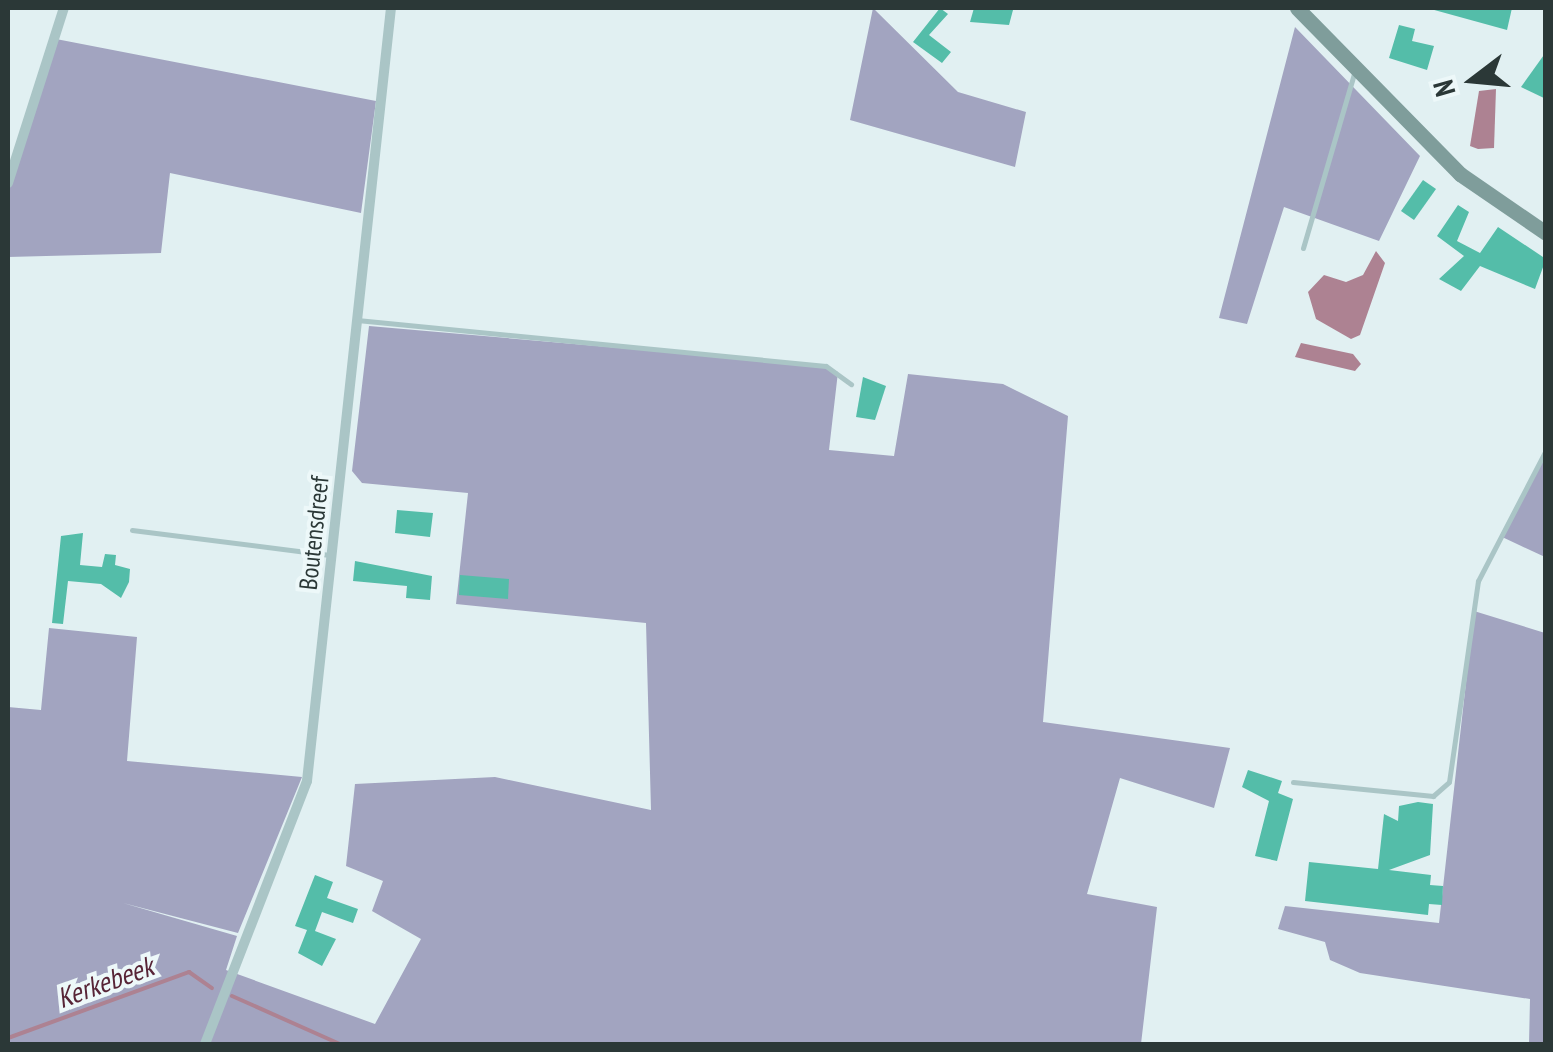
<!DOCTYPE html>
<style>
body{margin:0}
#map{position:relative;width:1553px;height:1052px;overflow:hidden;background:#e1f0f2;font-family:"PT Sans Narrow",sans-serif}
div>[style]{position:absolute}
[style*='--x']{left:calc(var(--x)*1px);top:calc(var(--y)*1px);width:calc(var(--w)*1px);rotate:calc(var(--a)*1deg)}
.green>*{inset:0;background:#a2a4c0}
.water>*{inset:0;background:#ad8292}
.stream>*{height:4px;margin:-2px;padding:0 2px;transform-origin:2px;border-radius:2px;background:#ad8292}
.building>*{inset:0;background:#54bda9}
.lane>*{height:5px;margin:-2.5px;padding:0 2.5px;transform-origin:2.5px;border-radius:2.5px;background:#aac5c6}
.street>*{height:10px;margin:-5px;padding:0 5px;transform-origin:5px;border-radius:5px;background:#aac5c6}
.secondary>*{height:15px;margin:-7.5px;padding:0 7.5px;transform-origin:7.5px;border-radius:7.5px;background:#7f9d9b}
span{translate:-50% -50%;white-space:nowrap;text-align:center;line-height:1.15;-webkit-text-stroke:8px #edf8f9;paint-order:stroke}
.street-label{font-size:25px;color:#2b3837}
.water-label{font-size:28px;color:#572436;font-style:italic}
.frame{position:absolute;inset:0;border:10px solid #2b3837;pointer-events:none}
.north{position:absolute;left:1423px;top:30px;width:100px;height:100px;-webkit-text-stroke:8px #edf8f9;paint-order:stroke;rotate:254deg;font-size:28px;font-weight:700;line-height:40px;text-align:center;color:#2b3837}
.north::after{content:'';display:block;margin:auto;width:35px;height:45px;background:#2b3837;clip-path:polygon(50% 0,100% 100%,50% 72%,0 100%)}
</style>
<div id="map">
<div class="green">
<div style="clip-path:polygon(873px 8px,958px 92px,1026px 112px,1015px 167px,850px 120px)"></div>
<div style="clip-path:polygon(1295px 27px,1420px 156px,1379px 241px,1284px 207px,1247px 324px,1219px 318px)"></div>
<div style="clip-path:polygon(56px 39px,376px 101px,361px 213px,170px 173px,161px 253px,8px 257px,8px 183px)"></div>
<div style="clip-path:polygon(369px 326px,826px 366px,838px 372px,829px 450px,894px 456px,908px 374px,1003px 384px,1068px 416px,1043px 722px,1230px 748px,1214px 808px,1120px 778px,1087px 894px,1157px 907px,1141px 1044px,8px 1044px,8px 707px,41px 710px,49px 628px,137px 637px,127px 761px,302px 777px,238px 933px,123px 903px,237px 936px,226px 970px,375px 1024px,421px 939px,372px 911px,383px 881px,346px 866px,355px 784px,495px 777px,651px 810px,646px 623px,456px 604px,468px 493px,362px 483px,352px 471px)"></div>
<div style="clip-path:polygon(1545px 450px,1545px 557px,1500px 536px)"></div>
<div style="clip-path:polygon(1474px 611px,1545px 633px,1545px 1044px,1529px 1044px,1530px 999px,1360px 973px,1330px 960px,1325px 942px,1278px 929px,1285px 906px,1439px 923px)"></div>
</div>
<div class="water">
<div style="clip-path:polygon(1496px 89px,1494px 148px,1478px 149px,1470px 146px,1479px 91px)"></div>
<div style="clip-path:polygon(1376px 251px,1385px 263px,1360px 335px,1351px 339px,1316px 319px,1308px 292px,1324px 275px,1346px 282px,1363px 275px)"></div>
<div style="clip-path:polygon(1301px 343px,1353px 354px,1361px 364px,1355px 371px,1295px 357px)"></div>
</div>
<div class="stream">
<div style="--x:232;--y:996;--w:118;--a:24"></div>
<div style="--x:8;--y:1038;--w:193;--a:-20"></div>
<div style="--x:189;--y:972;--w:28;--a:35"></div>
</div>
<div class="building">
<div style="clip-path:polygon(940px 8px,948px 14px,929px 35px,951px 52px,942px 63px,913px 42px)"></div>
<div style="clip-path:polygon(974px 8px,1013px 10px,1009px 25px,970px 22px)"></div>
<div style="clip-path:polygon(1427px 8px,1512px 8px,1507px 30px)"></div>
<div style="clip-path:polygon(1399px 25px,1415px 29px,1412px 41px,1434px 46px,1427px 70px,1389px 58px)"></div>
<div style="clip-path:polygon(1546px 52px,1546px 99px,1521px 87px)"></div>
<div style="clip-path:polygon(1423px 180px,1436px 189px,1414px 220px,1401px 211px)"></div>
<div style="clip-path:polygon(1458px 205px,1469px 212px,1457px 241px,1480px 253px,1498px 227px,1546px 259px,1535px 289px,1480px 266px,1461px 291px,1439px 279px,1464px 256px,1437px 236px)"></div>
<div style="clip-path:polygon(863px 377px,886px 386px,875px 420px,856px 417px)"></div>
<div style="clip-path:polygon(397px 510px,433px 513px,430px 537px,395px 533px)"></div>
<div style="clip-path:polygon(83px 533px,80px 565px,102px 567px,105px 554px,116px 555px,115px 565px,130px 569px,129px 582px,121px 598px,101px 584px,68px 581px,63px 624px,52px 623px,61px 536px)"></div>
<div style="clip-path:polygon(355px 561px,432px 576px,430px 600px,406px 598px,407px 586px,353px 581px)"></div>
<div style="clip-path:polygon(460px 575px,509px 579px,508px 599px,459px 595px)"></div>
<div style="clip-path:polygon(1248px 770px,1282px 781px,1278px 793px,1293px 799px,1277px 861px,1255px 856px,1269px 801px,1242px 787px)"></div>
<div style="clip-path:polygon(1418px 802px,1433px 804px,1430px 855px,1389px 870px,1431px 875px,1430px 885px,1443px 886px,1442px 905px,1429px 904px,1428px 915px,1305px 901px,1309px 862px,1378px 869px,1384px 814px,1398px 821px,1399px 806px)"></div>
<div style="clip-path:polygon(315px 875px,333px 882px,327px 898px,358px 909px,353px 923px,322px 912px,315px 931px,336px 939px,322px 966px,298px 953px,307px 930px,295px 926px)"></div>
</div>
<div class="lane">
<div style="--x:1303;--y:248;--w:185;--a:-73.7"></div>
<div style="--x:357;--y:320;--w:471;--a:5.6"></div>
<div style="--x:826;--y:366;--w:31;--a:36"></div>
<div style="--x:132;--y:530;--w:199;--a:7.2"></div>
<div style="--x:1293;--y:782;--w:141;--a:5.7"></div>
<div style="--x:1433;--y:796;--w:21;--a:-41"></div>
<div style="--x:1449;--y:782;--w:203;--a:-81.8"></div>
<div style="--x:1478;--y:581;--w:148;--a:-62.6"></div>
</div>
<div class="street">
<div style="--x:8;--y:183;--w:184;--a:-72.3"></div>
<div style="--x:205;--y:1044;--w:282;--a:-68.8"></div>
<div style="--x:307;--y:781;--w:778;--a:-83.8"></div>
</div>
<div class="secondary">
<div style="--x:1297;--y:8;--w:233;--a:45.5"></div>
<div style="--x:1460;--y:174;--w:104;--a:34.5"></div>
</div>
<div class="street-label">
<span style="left:314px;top:533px;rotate:-84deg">Boutensdreef</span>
</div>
<div class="water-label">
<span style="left:105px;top:982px;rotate:-20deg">Kerkebeek</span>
</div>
<div class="frame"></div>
<div class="north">N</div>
</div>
